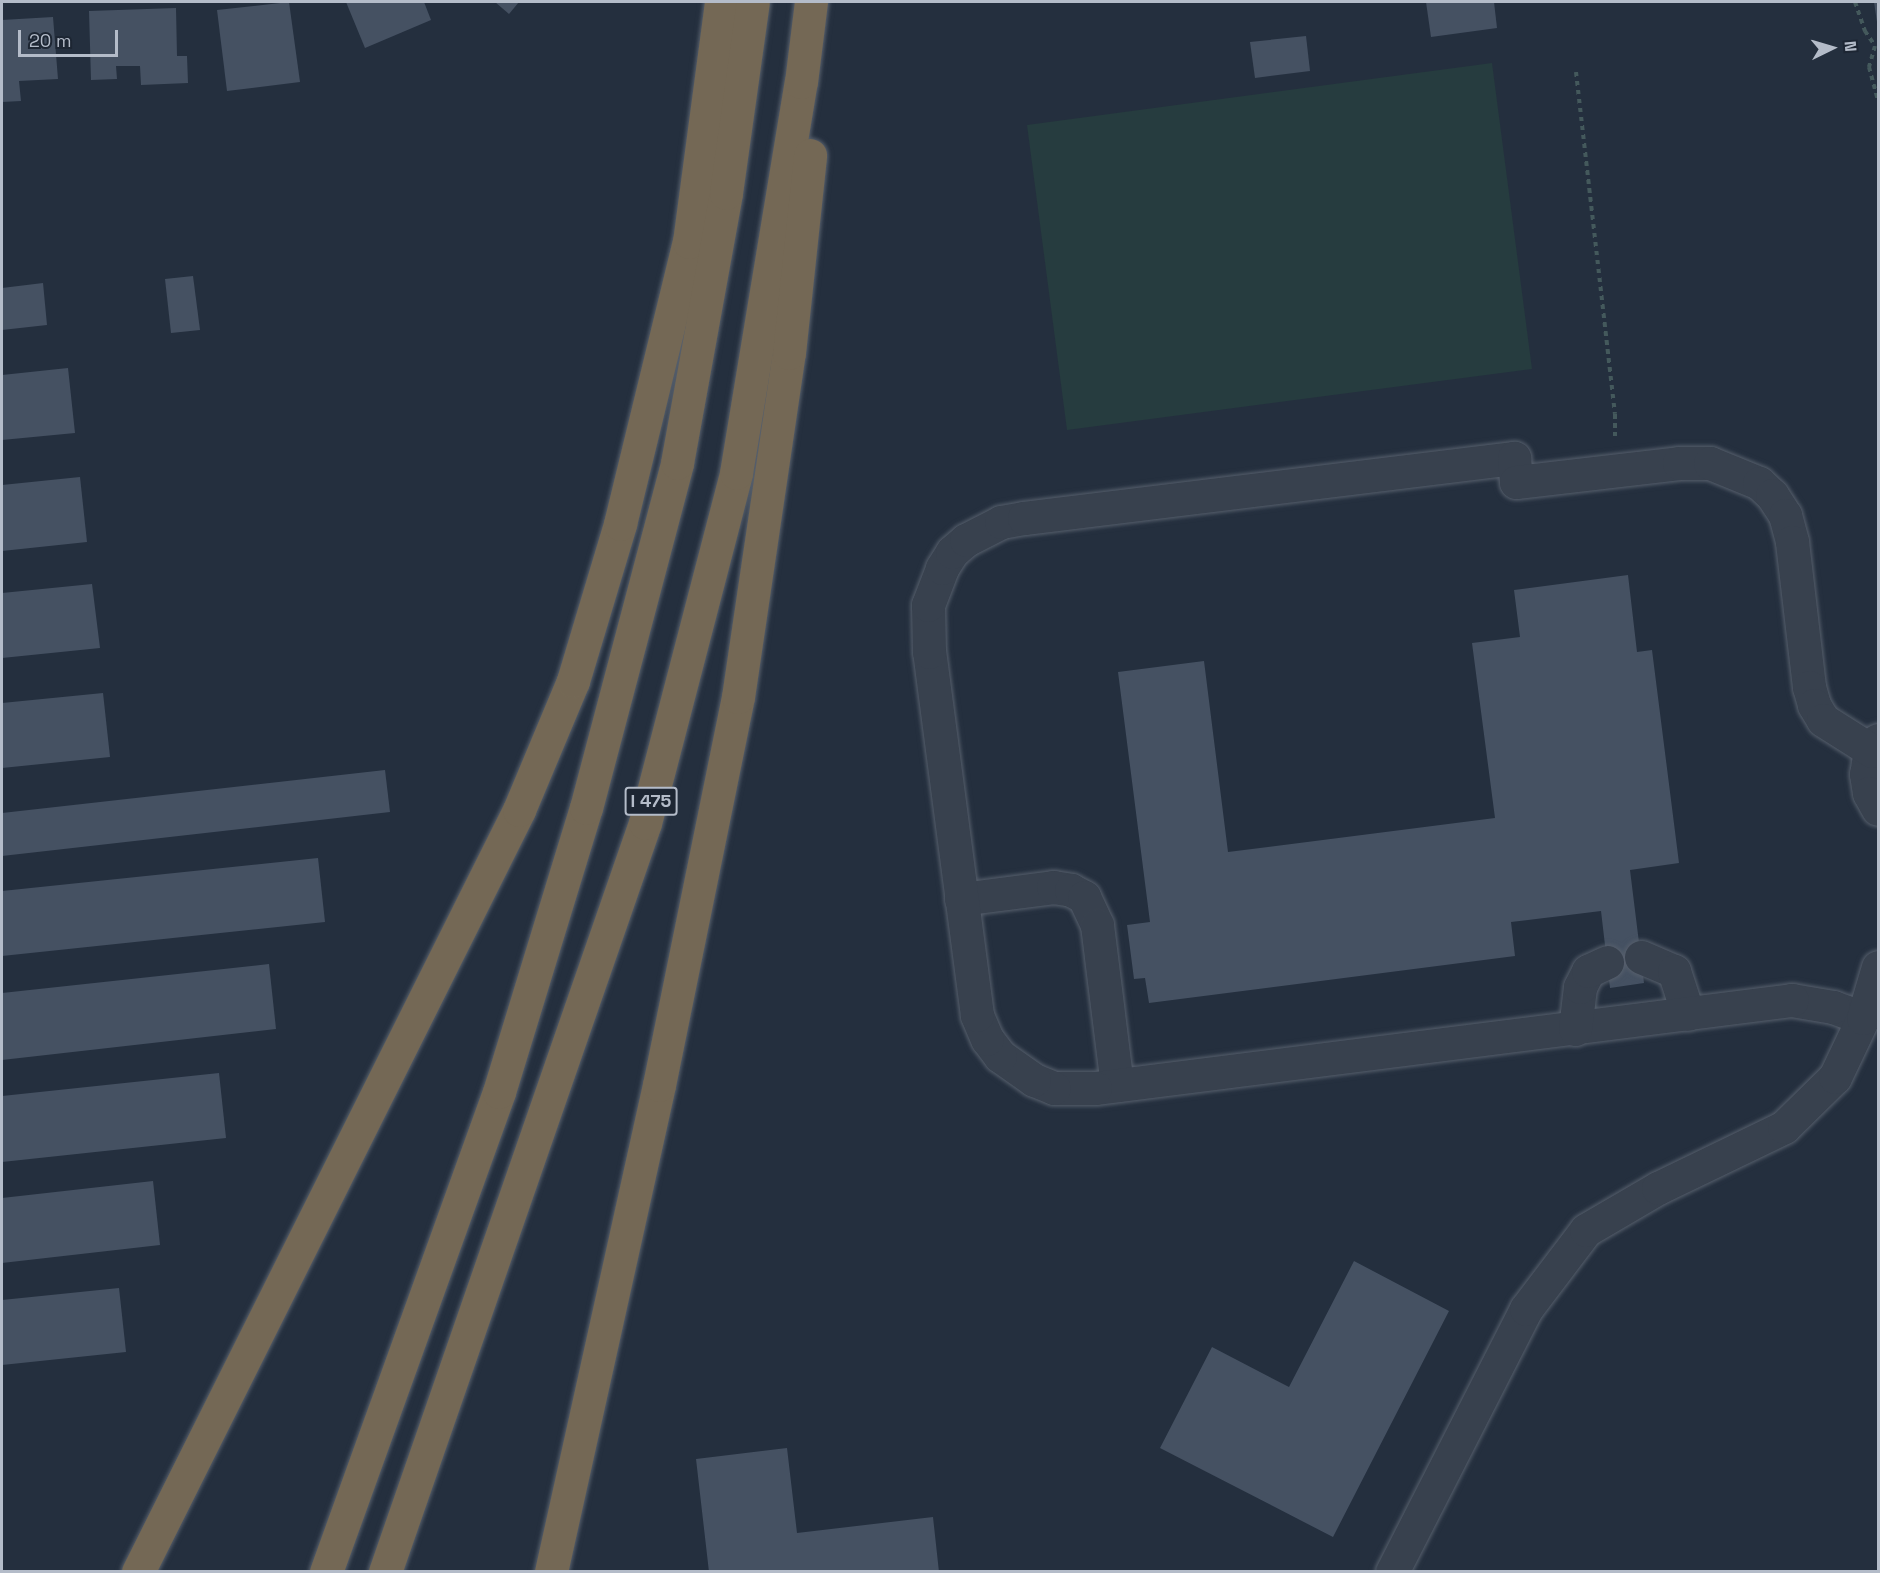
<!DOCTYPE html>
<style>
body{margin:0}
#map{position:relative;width:1880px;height:1573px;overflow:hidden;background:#242f3e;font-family:"Space Grotesk",sans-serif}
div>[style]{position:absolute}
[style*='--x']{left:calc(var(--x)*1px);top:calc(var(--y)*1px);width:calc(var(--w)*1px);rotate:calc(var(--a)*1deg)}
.green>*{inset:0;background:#263c3f}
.building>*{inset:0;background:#455162}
.path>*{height:4px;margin-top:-2px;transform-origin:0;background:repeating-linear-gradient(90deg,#44595c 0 4.5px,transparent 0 9px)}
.roads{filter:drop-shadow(0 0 2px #565f6c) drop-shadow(0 0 2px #565f6c)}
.minor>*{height:33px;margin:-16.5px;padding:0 16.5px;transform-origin:16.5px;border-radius:16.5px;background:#38414e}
.highway>*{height:33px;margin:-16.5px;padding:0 16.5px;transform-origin:16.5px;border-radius:16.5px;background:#746855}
span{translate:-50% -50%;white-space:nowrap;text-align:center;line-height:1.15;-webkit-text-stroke:6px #1d2633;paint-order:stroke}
.shield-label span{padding:2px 4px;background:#1d2633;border:2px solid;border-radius:4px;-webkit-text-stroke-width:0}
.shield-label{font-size:18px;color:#b4bcc9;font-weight:700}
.frame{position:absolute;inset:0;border:3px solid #b4bcc9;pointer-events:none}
.north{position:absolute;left:1802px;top:18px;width:60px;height:60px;-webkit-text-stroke:4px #1d2633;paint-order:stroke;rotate:85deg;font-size:16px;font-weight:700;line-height:24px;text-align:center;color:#b4bcc9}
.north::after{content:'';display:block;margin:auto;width:21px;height:27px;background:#b4bcc9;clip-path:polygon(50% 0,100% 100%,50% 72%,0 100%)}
.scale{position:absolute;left:18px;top:30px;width:100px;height:27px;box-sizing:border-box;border:3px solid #b4bcc9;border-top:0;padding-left:8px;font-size:18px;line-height:21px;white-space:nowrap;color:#b4bcc9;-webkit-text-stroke:4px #1d2633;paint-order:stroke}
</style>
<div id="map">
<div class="green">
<div style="clip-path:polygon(1492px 63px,1532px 369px,1067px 430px,1027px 125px)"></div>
</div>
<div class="building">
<div style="clip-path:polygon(289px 2px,300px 82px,227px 91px,217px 10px)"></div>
<div style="clip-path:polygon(346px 2px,424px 2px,431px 20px,365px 48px)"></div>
<div style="clip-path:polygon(495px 2px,519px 2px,509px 14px)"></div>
<div style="clip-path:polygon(1426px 2px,1494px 2px,1497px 28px,1431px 37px)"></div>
<div style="clip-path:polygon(1874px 2px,1878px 2px,1878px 22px,1877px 22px)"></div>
<div style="clip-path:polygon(176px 8px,177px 56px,187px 56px,188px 83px,141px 85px,140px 66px,116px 66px,117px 79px,91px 80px,89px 11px)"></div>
<div style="clip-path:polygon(53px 17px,58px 79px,19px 81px,21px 101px,2px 102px,2px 20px)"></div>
<div style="clip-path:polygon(1306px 36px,1310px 71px,1255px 78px,1250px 42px)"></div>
<div style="clip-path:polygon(193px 276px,200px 330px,171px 333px,165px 279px)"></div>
<div style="clip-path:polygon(43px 283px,47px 325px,2px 330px,2px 288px)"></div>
<div style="clip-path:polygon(68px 368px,75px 433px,2px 440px,2px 375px)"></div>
<div style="clip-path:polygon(80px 477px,87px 542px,2px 551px,2px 485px)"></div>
<div style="clip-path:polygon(1628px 575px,1637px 652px,1652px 650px,1679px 863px,1630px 870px,1644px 983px,1610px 988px,1601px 911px,1511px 922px,1515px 956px,1149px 1003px,1145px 978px,1134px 979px,1127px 925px,1150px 922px,1118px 672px,1204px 661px,1228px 852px,1495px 818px,1472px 643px,1520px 637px,1514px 590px)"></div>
<div style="clip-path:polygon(92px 584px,100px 648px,2px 658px,2px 593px)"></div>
<div style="clip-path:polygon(103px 693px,110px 757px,2px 768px,2px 703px)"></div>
<div style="clip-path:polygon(385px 770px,390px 812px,2px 856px,2px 813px)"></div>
<div style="clip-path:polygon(318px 858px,325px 922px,2px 956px,2px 891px)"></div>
<div style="clip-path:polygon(269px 964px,276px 1029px,2px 1060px,2px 993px)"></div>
<div style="clip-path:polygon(219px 1073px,226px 1138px,2px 1162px,2px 1096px)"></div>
<div style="clip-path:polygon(153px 1181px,160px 1245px,2px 1263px,2px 1198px)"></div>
<div style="clip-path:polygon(1354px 1261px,1449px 1311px,1333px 1537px,1160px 1448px,1212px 1347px,1289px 1387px)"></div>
<div style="clip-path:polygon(119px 1288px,126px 1352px,2px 1365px,2px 1300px)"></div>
<div style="clip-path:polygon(787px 1448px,797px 1533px,933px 1517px,939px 1572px,709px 1572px,696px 1459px)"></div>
</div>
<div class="path">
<div style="--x:1855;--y:2;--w:31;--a:71"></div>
<div style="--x:1865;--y:31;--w:18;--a:56"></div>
<div style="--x:1875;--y:46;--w:22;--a:106"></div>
<div style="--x:1869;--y:67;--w:35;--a:75"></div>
<div style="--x:1576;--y:72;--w:344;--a:83.5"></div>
<div style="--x:1615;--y:414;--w:22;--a:90"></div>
</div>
<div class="roads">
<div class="minor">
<div style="--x:1878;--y:740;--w:18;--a:119"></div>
<div style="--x:1869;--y:756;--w:18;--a:99"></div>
<div style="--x:1866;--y:774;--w:19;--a:81"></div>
<div style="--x:1869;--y:793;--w:18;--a:61"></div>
<div style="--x:961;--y:899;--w:93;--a:-7.4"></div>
<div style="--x:1053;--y:887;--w:18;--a:9"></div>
<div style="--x:1071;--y:890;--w:15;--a:28"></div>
<div style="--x:1084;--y:897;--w:31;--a:65"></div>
<div style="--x:1097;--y:925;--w:161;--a:82.9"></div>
<div style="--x:1641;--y:957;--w:36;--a:23"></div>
<div style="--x:1674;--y:971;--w:45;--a:72"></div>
<div style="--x:1863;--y:1018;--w:32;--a:-160"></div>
<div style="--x:1833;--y:1007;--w:42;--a:-170.3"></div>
<div style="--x:1792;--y:1000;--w:703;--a:172.8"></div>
<div style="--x:1095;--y:1088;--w:41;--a:180"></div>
<div style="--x:1054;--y:1088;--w:22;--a:-158"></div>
<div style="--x:1034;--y:1080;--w:42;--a:-144.8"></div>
<div style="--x:1000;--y:1056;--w:21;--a:-127"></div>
<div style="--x:987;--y:1039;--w:26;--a:-113"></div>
<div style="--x:977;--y:1015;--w:366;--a:-97.5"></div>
<div style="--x:929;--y:652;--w:47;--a:-91.2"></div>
<div style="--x:928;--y:605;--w:40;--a:-69"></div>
<div style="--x:942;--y:568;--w:19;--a:-58"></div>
<div style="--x:952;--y:552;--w:18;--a:-41"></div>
<div style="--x:966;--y:540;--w:39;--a:-27"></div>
<div style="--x:1001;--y:522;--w:23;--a:-10"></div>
<div style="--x:1024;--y:518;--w:494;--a:-7"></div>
<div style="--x:1514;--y:458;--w:24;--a:85"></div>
<div style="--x:1516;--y:482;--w:164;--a:-6.6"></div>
<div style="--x:1679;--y:463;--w:31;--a:0"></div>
<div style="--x:1710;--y:463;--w:53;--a:22.2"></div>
<div style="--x:1759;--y:483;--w:18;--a:43"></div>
<div style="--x:1772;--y:495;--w:24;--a:57"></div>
<div style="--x:1785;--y:515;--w:28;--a:75"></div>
<div style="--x:1792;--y:542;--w:146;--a:83.3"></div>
<div style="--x:1809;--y:687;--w:19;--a:74"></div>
<div style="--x:1814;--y:705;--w:17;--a:59"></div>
<div style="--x:1823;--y:720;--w:58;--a:32.3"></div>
<div style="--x:1575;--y:1029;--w:42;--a:-83.2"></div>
<div style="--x:1580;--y:987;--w:18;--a:-63"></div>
<div style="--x:1588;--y:971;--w:21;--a:-25"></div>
<div style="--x:1392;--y:1572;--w:295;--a:-63"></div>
<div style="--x:1526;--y:1309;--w:99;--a:-52.8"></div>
<div style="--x:1586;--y:1230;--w:83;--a:-30.3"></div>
<div style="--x:1658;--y:1188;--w:140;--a:-25.8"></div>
<div style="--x:1784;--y:1127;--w:71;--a:-44.4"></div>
<div style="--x:1835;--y:1077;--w:65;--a:-64.6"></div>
<div style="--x:1863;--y:1018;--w:53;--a:-73.6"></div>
</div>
<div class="highway">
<div style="--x:138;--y:1572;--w:852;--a:-63.43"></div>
<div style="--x:519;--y:810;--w:140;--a:-67.3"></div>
<div style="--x:573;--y:681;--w:164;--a:-73.3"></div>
<div style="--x:620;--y:524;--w:290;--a:-76.3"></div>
<div style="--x:689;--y:242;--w:242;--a:-82.4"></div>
<div style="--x:326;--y:1572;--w:510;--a:-70.18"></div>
<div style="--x:499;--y:1092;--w:297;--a:-73"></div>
<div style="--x:586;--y:808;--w:357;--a:-75.2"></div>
<div style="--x:677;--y:463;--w:274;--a:-79.7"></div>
<div style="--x:726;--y:193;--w:193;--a:-82"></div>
<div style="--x:385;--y:1572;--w:793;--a:-70.86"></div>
<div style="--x:645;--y:823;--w:362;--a:-75.4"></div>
<div style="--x:736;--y:473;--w:396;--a:-80.6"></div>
<div style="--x:801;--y:82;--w:81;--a:-82.9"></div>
<div style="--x:551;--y:1572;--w:499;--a:-77.5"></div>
<div style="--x:659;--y:1085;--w:396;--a:-78.5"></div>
<div style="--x:738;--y:697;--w:348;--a:-81.6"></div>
<div style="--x:789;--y:353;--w:199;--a:-83.9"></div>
</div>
</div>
<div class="shield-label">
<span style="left:651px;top:801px">I 475</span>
</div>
<div class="frame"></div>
<div class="north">N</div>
<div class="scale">20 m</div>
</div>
